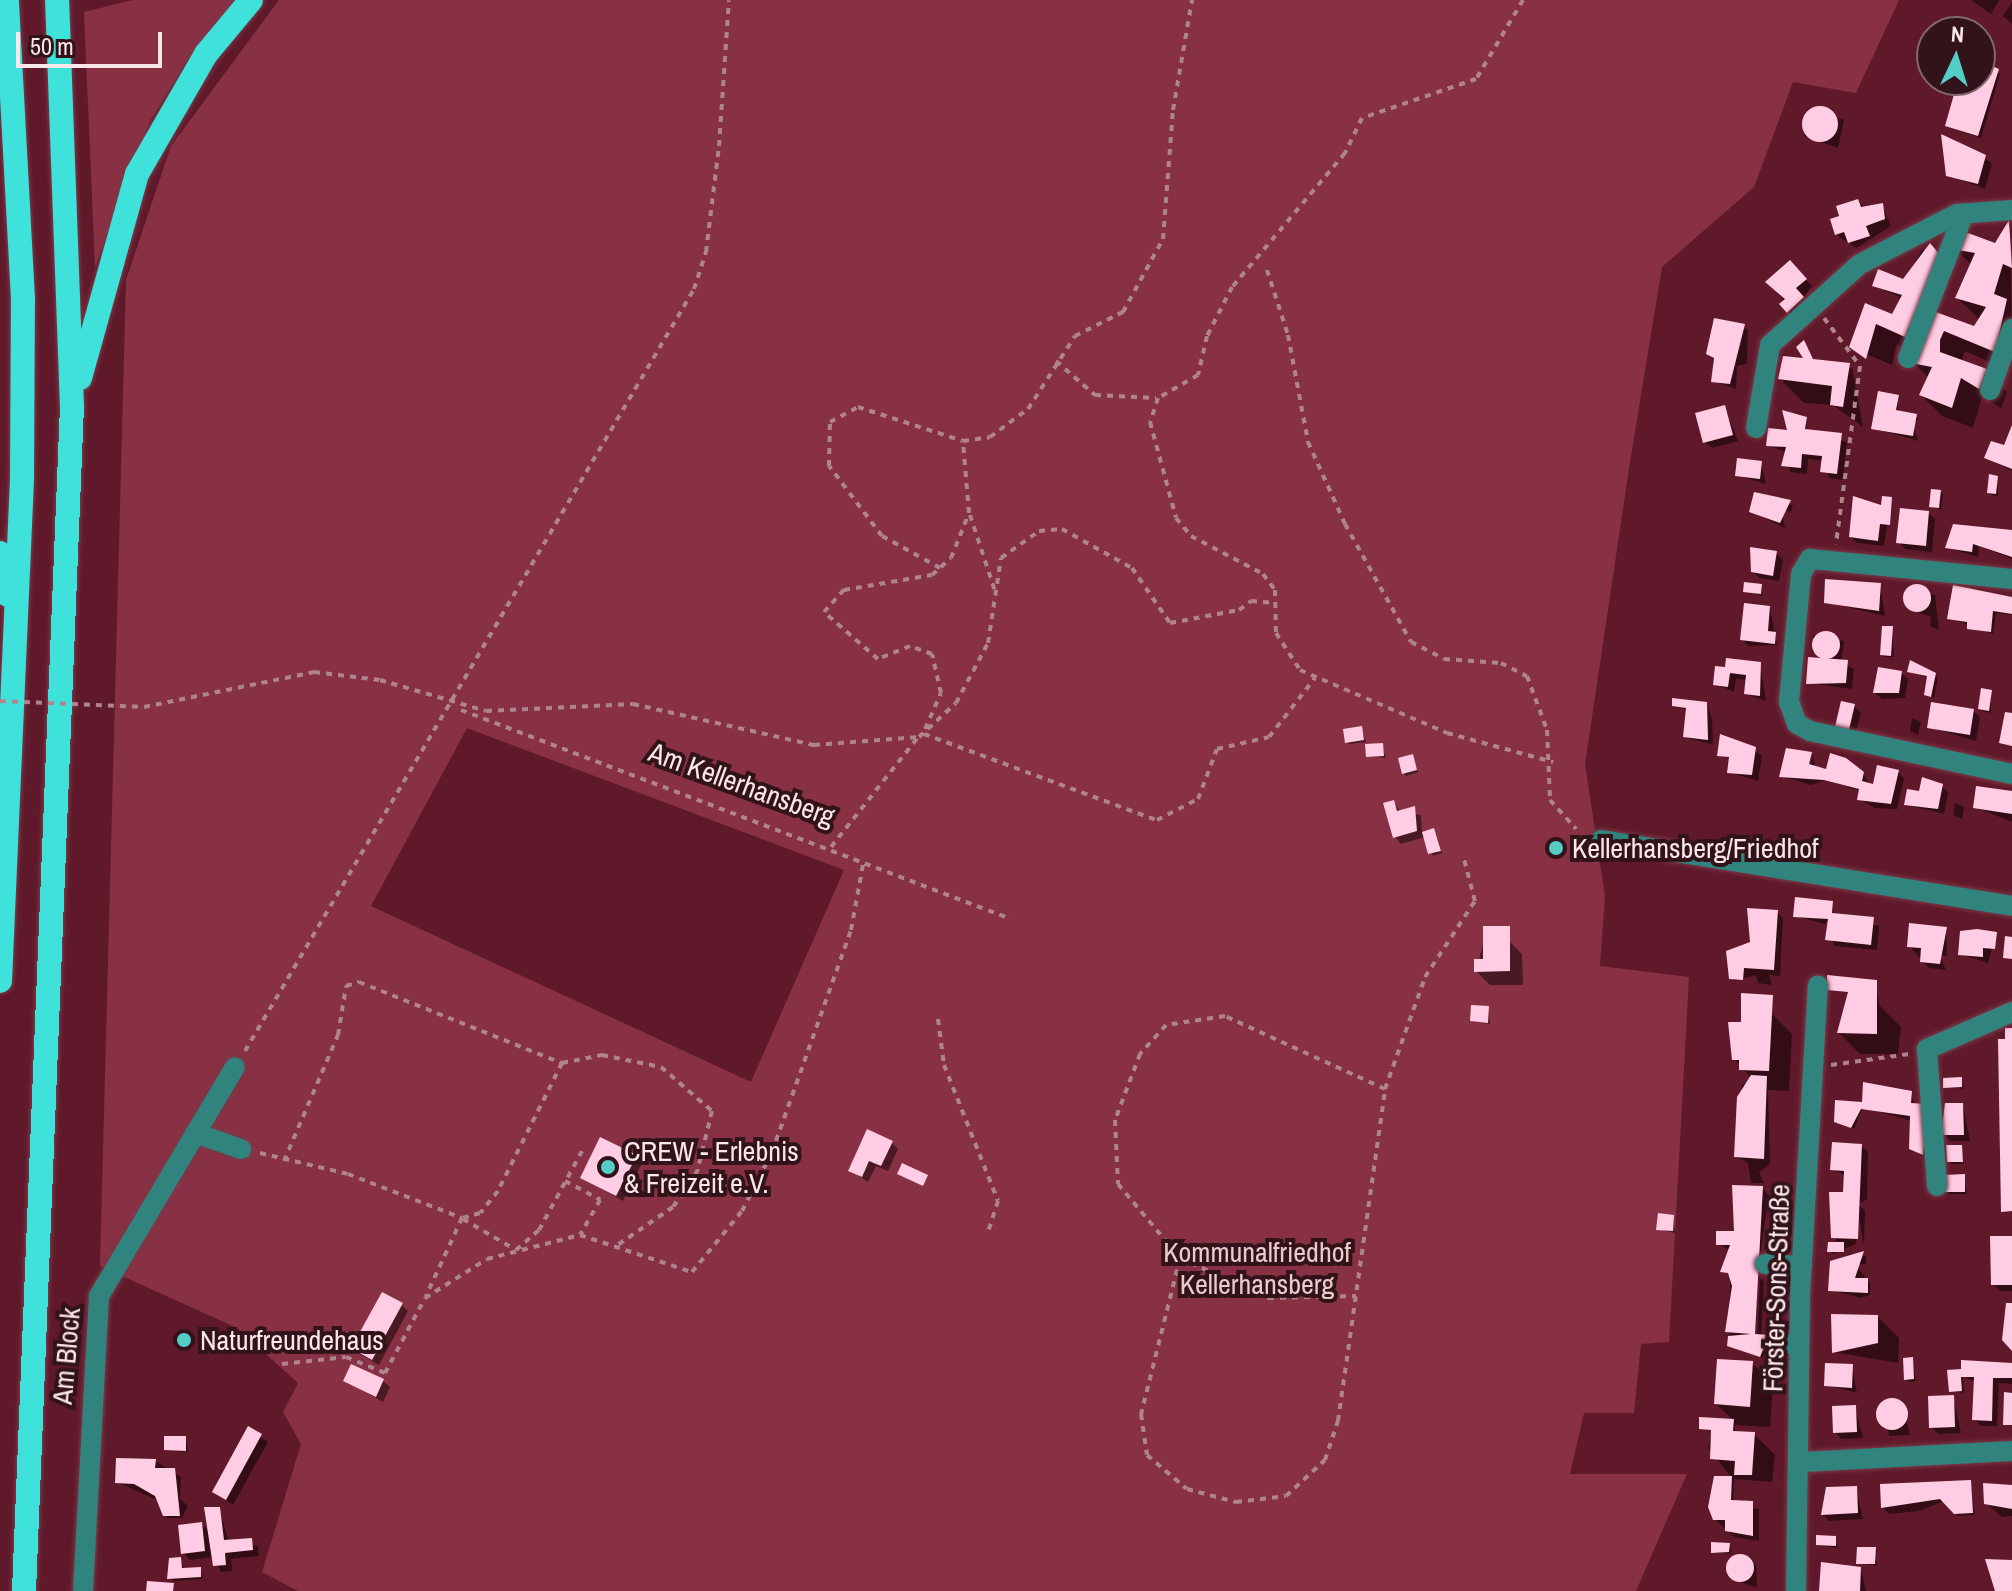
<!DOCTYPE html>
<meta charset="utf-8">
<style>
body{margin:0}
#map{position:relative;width:2012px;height:1591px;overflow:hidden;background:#60192a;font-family:"Archivo Narrow",sans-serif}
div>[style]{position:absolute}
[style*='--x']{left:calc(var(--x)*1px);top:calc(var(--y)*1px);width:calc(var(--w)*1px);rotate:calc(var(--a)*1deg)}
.green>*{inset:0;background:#893144}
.shadow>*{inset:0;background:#0007}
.building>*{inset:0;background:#ffcde3}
.round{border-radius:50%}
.path>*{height:4px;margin-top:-2px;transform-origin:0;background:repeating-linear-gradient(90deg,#b0848e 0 6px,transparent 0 12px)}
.roads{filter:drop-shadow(0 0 2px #793a49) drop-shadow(0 0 2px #793a49)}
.minor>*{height:20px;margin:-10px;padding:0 10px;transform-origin:10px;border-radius:10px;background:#31837e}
.highway>*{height:24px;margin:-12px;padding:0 12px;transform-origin:12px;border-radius:12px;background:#3ee2db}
.path-bridge>*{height:4px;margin-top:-2px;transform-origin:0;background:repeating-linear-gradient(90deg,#b0848e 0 6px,transparent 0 12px)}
.dots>*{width:22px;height:22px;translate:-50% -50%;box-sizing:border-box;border:4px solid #321319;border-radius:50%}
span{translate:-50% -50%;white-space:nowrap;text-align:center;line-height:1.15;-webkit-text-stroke:8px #321319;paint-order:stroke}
.street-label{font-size:28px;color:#fae7e9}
.poi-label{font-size:28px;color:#fae7e9}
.left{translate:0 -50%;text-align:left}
.park-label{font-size:28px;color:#ebcace}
.north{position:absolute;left:1916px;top:16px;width:80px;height:80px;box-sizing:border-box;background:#321319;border:2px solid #82686c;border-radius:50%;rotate:4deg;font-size:22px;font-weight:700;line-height:32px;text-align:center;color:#fae7e9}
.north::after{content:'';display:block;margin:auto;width:28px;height:36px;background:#54cdc7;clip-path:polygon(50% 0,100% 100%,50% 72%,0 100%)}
.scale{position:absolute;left:16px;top:32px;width:146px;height:36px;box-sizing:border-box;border:4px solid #fae7e9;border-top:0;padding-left:10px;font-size:24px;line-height:28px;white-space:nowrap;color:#fae7e9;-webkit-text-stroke:6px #321319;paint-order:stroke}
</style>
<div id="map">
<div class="green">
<div style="clip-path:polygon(133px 0,240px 0,190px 56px,150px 121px,95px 267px,84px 12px)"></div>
<div style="clip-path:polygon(evenodd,279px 0,1899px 0,1856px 93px,1793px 82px,1754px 187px,1662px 267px,1630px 462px,1585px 764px,1605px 896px,1600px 966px,1689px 977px,1669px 1342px,1641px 1344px,1634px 1413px,1584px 1413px,1570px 1474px,1687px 1474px,1636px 1591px,298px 1591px,262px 1572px,301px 1444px,283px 1412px,298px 1383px,237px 1328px,100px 1266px,126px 280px,171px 146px,279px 0,467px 728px,844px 870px,751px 1082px,371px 906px,467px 728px)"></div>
</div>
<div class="shadow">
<div style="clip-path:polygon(1971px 0,1999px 0,1991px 14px)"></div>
<div style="clip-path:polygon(2012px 2px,2012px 24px,2003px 16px)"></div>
<div style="clip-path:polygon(1980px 65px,2000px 74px,1981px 138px,1947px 126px,1960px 80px,1980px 80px)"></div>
<div style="clip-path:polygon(1809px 109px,1844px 120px,1838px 148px,1804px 136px)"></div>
<div style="clip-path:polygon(1943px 136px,1992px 163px,1985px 189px,1948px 175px)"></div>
<div style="clip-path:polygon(1857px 201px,1865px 208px,1882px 205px,1891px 226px,1856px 248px,1837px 235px,1838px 207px)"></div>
<div style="clip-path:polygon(2010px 223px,2012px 352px,1994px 364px,1965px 351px,1961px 362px,1985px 371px,2007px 392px,2001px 408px,1982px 397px,1973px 428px,1942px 416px,1921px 395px,1929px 378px,1913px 362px,1917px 353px,1897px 344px,1892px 365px,1854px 349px,1866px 306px,1892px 316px,1902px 298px,1874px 286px,1911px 284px,1906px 278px,1922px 250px,1941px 251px,1934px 313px,1975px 328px,1980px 320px,1957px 298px,1972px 265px,1955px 249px,1996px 245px)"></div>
<div style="clip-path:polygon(1790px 263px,1812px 286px,1791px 314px,1782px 304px)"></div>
<div style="clip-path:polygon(1712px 323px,1748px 329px,1747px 364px,1737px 366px,1736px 389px,1713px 381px)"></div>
<div style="clip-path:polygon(1804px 343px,1815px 362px,1852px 368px,1863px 427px,1833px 405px,1804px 403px,1783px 382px,1785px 358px,1809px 361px)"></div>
<div style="clip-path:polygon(1898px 397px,1898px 412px,1919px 418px,1913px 425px,1918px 441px,1873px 428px)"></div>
<div style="clip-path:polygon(1724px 407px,1738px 441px,1712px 448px,1705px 442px)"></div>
<div style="clip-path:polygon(1806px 419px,1807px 433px,1847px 442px,1843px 480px,1829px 478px,1824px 461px,1808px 459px,1807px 474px,1790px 472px,1787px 453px,1768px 445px)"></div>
<div style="clip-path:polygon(2012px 425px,2012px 471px,1987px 458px,2005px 448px)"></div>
<div style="clip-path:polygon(1761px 463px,1766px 484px,1737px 475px)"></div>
<div style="clip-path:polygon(1997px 478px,1998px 496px,1992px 495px,1989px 492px)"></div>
<div style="clip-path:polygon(1940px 492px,1943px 494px,1941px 510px,1931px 506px)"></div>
<div style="clip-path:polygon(1755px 495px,1793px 505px,1791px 512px,1781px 509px,1785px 528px,1752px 512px)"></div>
<div style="clip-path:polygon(1892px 499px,1884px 546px,1857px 543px,1851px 537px)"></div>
<div style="clip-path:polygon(1928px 513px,1935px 519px,1932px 552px,1905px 549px,1899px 542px)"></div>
<div style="clip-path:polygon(1977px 526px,1993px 535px,2012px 532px,2012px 559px,1979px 546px,1978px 557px,1948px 548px)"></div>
<div style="clip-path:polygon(1776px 553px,1783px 560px,1779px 581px,1760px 578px,1753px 572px)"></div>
<div style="clip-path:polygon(1880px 585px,1885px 616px,1826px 602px)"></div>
<div style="clip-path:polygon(1761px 586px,1763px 596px,1745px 591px)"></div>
<div style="clip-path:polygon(1910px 586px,1935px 595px,1939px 630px,1930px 626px,1931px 617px,1909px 609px)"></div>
<div style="clip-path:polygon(2012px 599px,2012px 615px,1996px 613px,1993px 634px,1950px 618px)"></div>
<div style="clip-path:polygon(1770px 608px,1777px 645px,1748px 646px,1742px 639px)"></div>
<div style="clip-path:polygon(1892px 628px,1894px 657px,1885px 657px,1882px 654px)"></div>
<div style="clip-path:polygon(1813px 635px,1844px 641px,1841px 662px,1854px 669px,1852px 689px,1808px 683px,1834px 661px,1812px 652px)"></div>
<div style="clip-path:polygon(1760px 664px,1766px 701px,1746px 694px,1748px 680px,1736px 679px,1734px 692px,1715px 684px,1717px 668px)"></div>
<div style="clip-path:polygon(1910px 671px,1938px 677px,1934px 698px,1926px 694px,1929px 678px)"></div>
<div style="clip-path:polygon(1901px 673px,1908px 679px,1905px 698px,1882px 699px,1875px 693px)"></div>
<div style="clip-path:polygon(1991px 692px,1991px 713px,1983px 711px,1980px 709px)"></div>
<div style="clip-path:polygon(1707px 704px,1712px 719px,1713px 745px,1685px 737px,1688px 710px,1674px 706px)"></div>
<div style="clip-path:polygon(1854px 706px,1861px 713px,1854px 739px,1842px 737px)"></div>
<div style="clip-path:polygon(1973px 711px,1980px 717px,1976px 741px,1929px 727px)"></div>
<div style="clip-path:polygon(1912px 718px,1921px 722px,1918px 735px,1910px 731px)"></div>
<div style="clip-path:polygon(1361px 728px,1366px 742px,1349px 744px,1347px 742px)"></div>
<div style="clip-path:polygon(1722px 736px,1762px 755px,1758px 781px,1729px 772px,1731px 759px,1720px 755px)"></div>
<div style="clip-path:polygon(1382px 745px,1386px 758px,1368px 756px)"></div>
<div style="clip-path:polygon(1813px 755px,1815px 768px,1863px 774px,1872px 788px,1898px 772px,1904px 779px,1897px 809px,1875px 808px,1859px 799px,1861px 791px,1826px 780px,1811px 785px,1781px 776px,1810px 766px)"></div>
<div style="clip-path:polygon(1412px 757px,1418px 772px,1406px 776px,1404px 773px)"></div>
<div style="clip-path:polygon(1942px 786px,1948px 793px,1944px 814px,1906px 805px)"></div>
<div style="clip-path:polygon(2012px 795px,2012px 822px,1975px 807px)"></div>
<div style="clip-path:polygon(1393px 802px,1401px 812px,1421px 815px,1422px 834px,1436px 833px,1442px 853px,1433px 856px,1425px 837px,1401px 844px,1395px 837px)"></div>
<div style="clip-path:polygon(1955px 803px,1964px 807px,1962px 819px,1953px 815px)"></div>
<div style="clip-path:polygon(1832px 902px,1834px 915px,1879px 926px,1877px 950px,1834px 946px,1830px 917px,1825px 924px,1795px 916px)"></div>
<div style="clip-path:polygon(1777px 912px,1783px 918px,1780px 976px,1769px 975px,1772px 985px,1758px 983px,1756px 975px,1734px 981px,1728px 952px,1752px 943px)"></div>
<div style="clip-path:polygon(1509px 928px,1508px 940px,1522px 954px,1523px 985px,1490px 985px,1476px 971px,1484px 940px)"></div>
<div style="clip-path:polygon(1946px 929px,1947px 956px,1939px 955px,1946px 970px,1929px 968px,1909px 946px)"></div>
<div style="clip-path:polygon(1996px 934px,1988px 963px,1960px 954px)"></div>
<div style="clip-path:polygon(1876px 982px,1879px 1005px,1901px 1027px,1898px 1054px,1860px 1054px,1839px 1033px,1850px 993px,1829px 989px)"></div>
<div style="clip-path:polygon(1773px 997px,1771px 1013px,1792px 1034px,1789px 1091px,1768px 1090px,1770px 1164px,1759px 1172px,1764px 1183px,1751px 1183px,1748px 1163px,1736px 1157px,1742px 1085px,1753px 1080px,1734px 1059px,1743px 1025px)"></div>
<div style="clip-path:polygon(1488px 1008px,1490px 1024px,1472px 1021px)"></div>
<div style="clip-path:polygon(1961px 1079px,1964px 1089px,1945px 1087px)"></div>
<div style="clip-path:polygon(1911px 1093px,1929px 1160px,1911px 1149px,1912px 1121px,1863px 1107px,1854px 1129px,1836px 1121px,1861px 1104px)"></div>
<div style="clip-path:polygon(1963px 1105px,1970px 1141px,1950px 1141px,1944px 1134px)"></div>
<div style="clip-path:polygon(892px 1143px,898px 1149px,888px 1171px,876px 1166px,868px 1182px,850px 1170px)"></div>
<div style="clip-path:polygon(1861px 1146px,1868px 1152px,1867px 1199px,1858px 1204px,1865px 1211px,1864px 1245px,1857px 1208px,1856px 1244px,1832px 1254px,1848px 1195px,1846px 1176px,1832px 1169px)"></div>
<div style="clip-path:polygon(1961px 1147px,1964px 1164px,1951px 1164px,1949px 1162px)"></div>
<div style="clip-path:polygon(635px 1157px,642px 1163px,623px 1201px,582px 1178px)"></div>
<div style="clip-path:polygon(1964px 1176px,1967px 1194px,1949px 1194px,1946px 1191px)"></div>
<div style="clip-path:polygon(evenodd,1762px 1188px,1769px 1195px,1757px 1276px,1764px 1282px,1761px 1337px,1771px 1339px,1763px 1358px,1729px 1345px,1730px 1274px,1722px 1271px,1731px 1251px,1718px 1244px,1736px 1234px,1762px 1188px,1756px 1279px,1760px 1279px,1757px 1344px,1753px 1344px,1756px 1279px)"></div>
<div style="clip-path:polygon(1673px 1217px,1675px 1233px,1658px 1229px)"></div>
<div style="clip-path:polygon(2012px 1238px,2012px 1291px,2000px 1291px,1993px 1284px)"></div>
<div style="clip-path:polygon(1849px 1254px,1866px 1256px,1866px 1264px,1855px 1264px,1870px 1283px,1870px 1295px,1861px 1298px,1830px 1290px)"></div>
<div style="clip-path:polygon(402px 1305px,408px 1311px,379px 1365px,360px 1354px,354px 1348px)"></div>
<div style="clip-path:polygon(1878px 1317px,1899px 1338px,1898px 1363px,1834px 1352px)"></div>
<div style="clip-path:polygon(1912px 1359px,1916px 1381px,1909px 1382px,1906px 1379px)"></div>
<div style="clip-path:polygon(1752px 1363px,1773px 1384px,1770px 1427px,1735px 1425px,1735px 1433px,1754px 1434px,1775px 1455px,1772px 1482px,1734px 1479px,1733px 1506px,1759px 1509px,1759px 1541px,1734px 1537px,1715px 1519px,1716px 1478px,1732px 1478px,1708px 1448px,1712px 1431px,1701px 1428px,1734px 1421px,1716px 1404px)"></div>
<div style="clip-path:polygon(2012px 1365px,2012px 1384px,1999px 1383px,1997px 1426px,1981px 1426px,1974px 1419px,1975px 1382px,1963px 1376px,1964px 1393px,1950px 1391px,1960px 1371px)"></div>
<div style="clip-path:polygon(1852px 1366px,1857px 1393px,1826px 1385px)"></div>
<div style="clip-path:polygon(345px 1380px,383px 1381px,390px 1387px,383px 1402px)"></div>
<div style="clip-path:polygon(1953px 1397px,1961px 1433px,1938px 1434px,1931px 1427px)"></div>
<div style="clip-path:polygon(1902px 1400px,1910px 1435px,1889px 1436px,1882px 1401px)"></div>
<div style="clip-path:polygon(1855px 1407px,1863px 1438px,1841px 1439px,1835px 1432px)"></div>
<div style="clip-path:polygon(249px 1429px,268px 1442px,233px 1505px,214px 1492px)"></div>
<div style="clip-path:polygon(186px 1438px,188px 1452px,166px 1450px)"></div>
<div style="clip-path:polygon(155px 1461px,181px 1477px,180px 1499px,188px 1506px,182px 1518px,167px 1518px,157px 1500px,117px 1482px)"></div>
<div style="clip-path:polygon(1970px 1483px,1975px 1515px,1958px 1516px,1944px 1501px,1919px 1511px,1889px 1514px,1883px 1507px)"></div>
<div style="clip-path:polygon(1856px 1488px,1863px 1519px,1829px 1521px,1823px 1514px)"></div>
<div style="clip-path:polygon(2012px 1488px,2012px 1516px,2002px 1517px,1986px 1503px)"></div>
<div style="clip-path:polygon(219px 1509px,229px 1542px,258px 1546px,259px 1556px,231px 1559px,232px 1571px,221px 1572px,213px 1557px,190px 1560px,183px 1553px,201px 1524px,210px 1532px)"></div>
<div style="clip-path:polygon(1835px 1538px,1838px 1548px,1818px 1545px)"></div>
<div style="clip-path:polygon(1729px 1545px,1731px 1547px,1731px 1557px,1756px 1564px,1757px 1588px,1729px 1578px,1731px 1554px,1713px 1552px)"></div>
<div style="clip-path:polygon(1875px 1549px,1877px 1566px,1858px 1563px)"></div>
<div style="clip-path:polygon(181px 1559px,184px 1570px,200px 1569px,203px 1579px,172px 1581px)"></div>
<div style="clip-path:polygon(1861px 1569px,1866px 1591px,1821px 1591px)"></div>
</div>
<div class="building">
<div style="clip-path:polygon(1980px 61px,1999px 69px,1978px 136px,1945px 126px,1958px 80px,1980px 80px)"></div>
<div class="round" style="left:1802px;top:106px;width:36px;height:36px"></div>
<div style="clip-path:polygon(1941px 134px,1986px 155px,1978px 184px,1946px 176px)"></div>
<div style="clip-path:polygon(1858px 199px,1861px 207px,1883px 203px,1885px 219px,1866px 226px,1870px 236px,1848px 243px,1844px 232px,1835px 235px,1830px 219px,1839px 216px,1836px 206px)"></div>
<div style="clip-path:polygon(2009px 220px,2012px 268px,2003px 264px,1994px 294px,2007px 299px,1995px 352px,1944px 331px,1940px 340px,1940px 352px,1987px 369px,1979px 389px,1961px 378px,1952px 408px,1919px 395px,1932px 367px,1911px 363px,1933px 311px,1974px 326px,1986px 307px,1955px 298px,1975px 253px,1953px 249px,1960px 230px,1995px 243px)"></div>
<div style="clip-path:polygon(1930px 243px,1940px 255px,1905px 337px,1876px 324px,1866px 359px,1849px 347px,1865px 303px,1892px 314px,1902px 295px,1872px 286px,1878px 269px,1903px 279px)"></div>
<div style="clip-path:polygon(1790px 260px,1807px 279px,1796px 288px,1804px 297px,1787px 313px,1779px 304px,1785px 299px,1765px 282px)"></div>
<div style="clip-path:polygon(1714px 318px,1745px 324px,1730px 384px,1711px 382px,1714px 358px,1706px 354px)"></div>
<div style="clip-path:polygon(1804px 340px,1813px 359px,1850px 363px,1843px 407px,1830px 405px,1832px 386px,1778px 379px,1783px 356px,1803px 358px,1796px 347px)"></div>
<div style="clip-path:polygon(1878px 391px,1899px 395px,1896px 410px,1917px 414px,1913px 436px,1871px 429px)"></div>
<div style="clip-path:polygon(1725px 405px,1733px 435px,1703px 443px,1695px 413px)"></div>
<div style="clip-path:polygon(1782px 410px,1807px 417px,1805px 429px,1842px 433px,1837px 474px,1820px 472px,1822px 456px,1802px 454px,1801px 468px,1781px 466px,1786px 447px,1766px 446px,1768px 428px,1787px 430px)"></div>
<div style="clip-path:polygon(2012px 425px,2012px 469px,1984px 458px,1991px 441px,2004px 445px)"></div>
<div style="clip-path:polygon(1737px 458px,1762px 461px,1760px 479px,1735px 476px)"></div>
<div style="clip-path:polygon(1989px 474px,1998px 476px,1996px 494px,1987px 493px)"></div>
<div style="clip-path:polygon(1931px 489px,1941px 490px,1939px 508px,1929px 507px)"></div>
<div style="clip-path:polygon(1754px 492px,1791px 500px,1780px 523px,1749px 512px)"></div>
<div style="clip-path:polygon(1853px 496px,1881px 505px,1882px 496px,1892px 497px,1890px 525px,1880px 524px,1878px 541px,1849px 537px)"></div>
<div style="clip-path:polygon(1900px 508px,1929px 511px,1926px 546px,1896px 543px)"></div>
<div style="clip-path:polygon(1953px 524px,2012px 530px,2012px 557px,1973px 544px,1972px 552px,1945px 548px)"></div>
<div style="clip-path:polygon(1750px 547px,1777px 551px,1773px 576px,1751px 572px)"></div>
<div style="clip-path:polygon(1825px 579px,1881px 583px,1879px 611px,1824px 603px)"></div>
<div style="clip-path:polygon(1744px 582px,1762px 584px,1761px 594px,1743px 592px)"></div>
<div class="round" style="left:1903px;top:584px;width:28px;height:28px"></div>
<div style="clip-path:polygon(1953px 585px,2012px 597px,2012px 614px,1993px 611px,1991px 632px,1967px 629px,1967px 622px,1947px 619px)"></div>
<div style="clip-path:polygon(1744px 603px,1770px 606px,1768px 631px,1776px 632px,1775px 644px,1740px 640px)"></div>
<div style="clip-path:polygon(1882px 626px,1893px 626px,1891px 656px,1880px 655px)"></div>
<div class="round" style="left:1812px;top:631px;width:28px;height:28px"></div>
<div style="clip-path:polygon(1808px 657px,1848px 660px,1846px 683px,1806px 684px)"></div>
<div style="clip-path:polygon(1726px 658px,1761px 662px,1760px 696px,1744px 694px,1746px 675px,1730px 673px,1728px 687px,1713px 685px,1715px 666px,1725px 667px)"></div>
<div style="clip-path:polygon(1910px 660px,1936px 673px,1931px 697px,1924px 695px,1927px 676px,1907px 672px)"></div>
<div style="clip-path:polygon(1878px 667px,1902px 671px,1899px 693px,1873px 693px)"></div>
<div style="clip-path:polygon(1981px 688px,1992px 690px,1989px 711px,1978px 709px)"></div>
<div style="clip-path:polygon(1672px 698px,1707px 702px,1708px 740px,1683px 737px,1686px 708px,1672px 706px)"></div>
<div style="clip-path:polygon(1841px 701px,1855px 704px,1848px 734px,1834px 731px)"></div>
<div style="clip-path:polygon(1931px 702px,1974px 709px,1970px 735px,1927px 728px)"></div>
<div style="clip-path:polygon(2005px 712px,2012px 713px,2012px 746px,1999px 743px)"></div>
<div style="clip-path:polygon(1362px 726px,1364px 740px,1345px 743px,1343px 729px)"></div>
<div style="clip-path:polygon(1720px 734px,1756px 747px,1752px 775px,1727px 773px,1729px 757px,1717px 756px)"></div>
<div style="clip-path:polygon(1383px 743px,1384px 756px,1366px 757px,1365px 744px)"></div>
<div style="clip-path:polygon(1786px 748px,1812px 752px,1809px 764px,1826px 769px,1830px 753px,1846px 758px,1864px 772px,1862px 781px,1873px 784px,1877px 765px,1899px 770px,1891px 804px,1857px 800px,1859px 789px,1824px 780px,1779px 777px)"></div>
<div style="clip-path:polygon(1413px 754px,1417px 770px,1402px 774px,1398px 758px)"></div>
<div style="clip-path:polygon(1922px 777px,1943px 784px,1938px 809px,1904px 805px,1907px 789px,1919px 791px)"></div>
<div style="clip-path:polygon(1976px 786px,2012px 791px,2012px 814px,1973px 808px)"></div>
<div style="clip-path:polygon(1394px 800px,1397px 811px,1415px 806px,1417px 831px,1393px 838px,1383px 803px)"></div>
<div style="clip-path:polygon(1434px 828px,1441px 851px,1428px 854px,1422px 832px)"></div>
<div style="clip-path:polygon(1795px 897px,1833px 901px,1832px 913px,1874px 917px,1871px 945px,1825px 940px,1828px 919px,1793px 917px)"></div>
<div style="clip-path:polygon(1747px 908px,1778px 910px,1774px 970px,1744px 968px,1743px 980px,1729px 979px,1726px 951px,1750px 942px)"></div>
<div style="clip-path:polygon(1909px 923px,1947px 927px,1940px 964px,1920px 962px,1921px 948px,1907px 947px)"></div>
<div style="clip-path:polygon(1483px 926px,1510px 926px,1510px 971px,1474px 972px,1474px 959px,1483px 959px)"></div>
<div style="clip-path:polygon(1977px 929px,1997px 932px,1995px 949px,1983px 948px,1983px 957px,1958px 955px,1960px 931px)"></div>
<div style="clip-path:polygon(2005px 936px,2012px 937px,2012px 959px,2003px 958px)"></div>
<div style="clip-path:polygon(1827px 975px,1877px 980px,1877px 1034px,1837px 1033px,1848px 992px,1827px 990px)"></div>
<div style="clip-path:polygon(1741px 993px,1773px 995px,1769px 1071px,1739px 1070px,1739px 1060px,1732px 1060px,1728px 1022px,1741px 1022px)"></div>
<div style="clip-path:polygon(1471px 1005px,1489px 1006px,1488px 1023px,1470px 1021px)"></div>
<div style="clip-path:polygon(2005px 1028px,2012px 1028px,2012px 1211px,2001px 1212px,1998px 1039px,2005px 1039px)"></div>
<div style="clip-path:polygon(1751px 1075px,1767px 1076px,1764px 1159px,1734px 1157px,1737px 1097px)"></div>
<div style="clip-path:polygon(1962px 1077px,1962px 1087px,1943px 1088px,1943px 1078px)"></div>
<div style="clip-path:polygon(1863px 1082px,1912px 1091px,1911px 1103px,1927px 1104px,1923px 1155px,1909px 1149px,1910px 1116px,1861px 1109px,1851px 1128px,1834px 1122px,1835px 1100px,1862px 1102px)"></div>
<div style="clip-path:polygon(1945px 1103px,1963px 1103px,1964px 1135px,1941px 1135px)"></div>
<div style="clip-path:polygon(867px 1129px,893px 1141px,881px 1166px,869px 1161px,862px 1177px,848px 1171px)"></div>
<div style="clip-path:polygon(600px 1137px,637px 1155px,616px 1196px,580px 1178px)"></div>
<div style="clip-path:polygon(1832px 1142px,1862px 1144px,1858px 1239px,1831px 1238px,1829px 1192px,1843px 1192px,1844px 1171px,1830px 1170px)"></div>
<div style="clip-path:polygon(1946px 1145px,1962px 1145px,1963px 1162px,1947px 1162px)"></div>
<div style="clip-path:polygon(902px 1163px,928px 1175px,923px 1186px,897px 1174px)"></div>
<div style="clip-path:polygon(1965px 1174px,1965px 1192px,1944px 1192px,1944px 1175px)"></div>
<div style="clip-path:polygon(1732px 1185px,1763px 1186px,1755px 1334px,1769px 1335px,1760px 1357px,1727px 1346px,1728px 1336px,1751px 1334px,1725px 1332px,1732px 1286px,1728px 1273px,1720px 1272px,1730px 1245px,1716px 1245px,1716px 1231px,1734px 1231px)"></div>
<div style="clip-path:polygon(1658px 1213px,1674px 1215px,1673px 1231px,1656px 1230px)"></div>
<div style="clip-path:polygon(1990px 1236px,2012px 1236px,2012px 1285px,1991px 1285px)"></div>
<div style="clip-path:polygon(1828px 1242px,1844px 1242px,1844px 1252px,1827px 1252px)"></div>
<div style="clip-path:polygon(1864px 1251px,1855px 1278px,1868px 1278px,1868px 1293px,1828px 1291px,1830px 1261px)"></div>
<div style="clip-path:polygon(382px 1292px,403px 1303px,372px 1360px,351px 1348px)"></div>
<div style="clip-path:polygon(2006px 1303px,2012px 1303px,2012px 1351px,2002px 1340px)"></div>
<div style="clip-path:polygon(1831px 1314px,1878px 1315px,1878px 1343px,1832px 1353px)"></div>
<div style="clip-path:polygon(1913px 1357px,1914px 1379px,1904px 1380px,1903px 1358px)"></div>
<div style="clip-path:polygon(1717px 1359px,1753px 1361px,1750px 1407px,1714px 1404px)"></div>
<div style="clip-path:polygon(1961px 1360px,2012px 1363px,2012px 1378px,1993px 1378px,1992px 1421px,1972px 1420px,1974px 1377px,1961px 1377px,1962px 1391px,1949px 1392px,1947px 1370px,1961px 1369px)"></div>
<div style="clip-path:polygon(1825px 1363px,1853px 1364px,1852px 1388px,1824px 1386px)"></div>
<div style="clip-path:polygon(351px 1364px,384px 1379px,376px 1397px,343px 1381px)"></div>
<div style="clip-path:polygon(2004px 1392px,2012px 1393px,2012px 1425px,2003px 1425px)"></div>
<div style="clip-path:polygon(1954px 1395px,1955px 1427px,1929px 1428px,1928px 1396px)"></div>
<div class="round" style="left:1876px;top:1398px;width:32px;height:32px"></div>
<div style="clip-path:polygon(1856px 1405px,1857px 1432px,1833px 1433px,1832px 1406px)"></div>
<div style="clip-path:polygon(1699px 1417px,1734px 1419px,1733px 1431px,1755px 1432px,1752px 1475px,1734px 1475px,1735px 1461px,1710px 1459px,1711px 1430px,1699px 1429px)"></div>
<div style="clip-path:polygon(248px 1426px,262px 1434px,226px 1500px,212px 1492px)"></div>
<div style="clip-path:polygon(164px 1436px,186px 1436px,186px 1451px,164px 1450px)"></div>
<div style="clip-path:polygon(116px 1458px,156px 1459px,155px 1468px,175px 1468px,180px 1516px,163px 1516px,155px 1496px,134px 1484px,115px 1483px)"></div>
<div style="clip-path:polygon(1714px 1476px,1732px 1476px,1731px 1500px,1753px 1501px,1753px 1536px,1725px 1531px,1725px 1520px,1713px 1520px,1708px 1507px)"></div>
<div style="clip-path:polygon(1971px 1480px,1973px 1513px,1954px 1514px,1940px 1499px,1881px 1508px,1880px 1484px)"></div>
<div style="clip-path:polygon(1983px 1483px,2012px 1485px,2012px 1509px,1984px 1504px)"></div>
<div style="clip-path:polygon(1857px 1486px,1858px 1513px,1821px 1515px,1826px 1487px)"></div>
<div style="clip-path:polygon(204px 1507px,220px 1507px,224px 1540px,252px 1538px,253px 1550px,225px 1553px,226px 1565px,213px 1566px)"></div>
<div style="clip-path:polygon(202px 1522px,205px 1551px,181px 1554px,178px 1525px)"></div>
<div style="clip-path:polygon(1816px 1535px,1836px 1536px,1836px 1546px,1816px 1545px)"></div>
<div style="clip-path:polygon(1711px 1542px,1730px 1543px,1729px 1552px,1711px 1553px)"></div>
<div style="clip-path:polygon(1857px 1547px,1876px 1547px,1875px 1564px,1856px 1564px)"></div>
<div class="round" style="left:1726px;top:1554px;width:28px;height:28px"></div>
<div style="clip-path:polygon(181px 1557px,182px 1568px,201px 1567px,201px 1577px,167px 1579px,169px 1558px)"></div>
<div style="clip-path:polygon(1985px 1559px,2012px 1560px,2012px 1591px,1995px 1591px)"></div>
<div style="clip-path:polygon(1821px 1562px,1861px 1567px,1860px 1591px,1819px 1591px)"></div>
<div style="clip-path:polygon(147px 1581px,174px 1583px,173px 1591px,146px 1591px)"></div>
</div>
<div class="path">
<div style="--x:1523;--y:0;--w:92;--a:120.7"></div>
<div style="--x:1476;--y:79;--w:120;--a:161.1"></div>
<div style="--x:1362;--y:118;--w:39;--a:116"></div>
<div style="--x:1345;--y:153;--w:175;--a:130.1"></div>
<div style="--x:1232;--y:287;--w:55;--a:117"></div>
<div style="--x:1207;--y:336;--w:40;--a:103"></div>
<div style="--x:1198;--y:375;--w:46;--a:150.1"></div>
<div style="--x:1158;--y:398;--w:25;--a:108"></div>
<div style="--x:1150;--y:422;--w:99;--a:74.8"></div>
<div style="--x:1176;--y:518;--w:23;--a:50"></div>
<div style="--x:1191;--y:536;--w:81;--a:27.8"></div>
<div style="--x:1263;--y:574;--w:20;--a:53"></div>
<div style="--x:1275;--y:590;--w:43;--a:88.7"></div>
<div style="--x:1276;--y:633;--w:44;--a:57"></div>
<div style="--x:1300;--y:670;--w:160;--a:23.2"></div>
<div style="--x:1447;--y:733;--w:110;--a:15.3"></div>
<div style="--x:1267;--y:270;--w:68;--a:72.1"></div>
<div style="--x:1288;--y:335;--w:109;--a:79.4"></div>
<div style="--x:1308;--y:442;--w:90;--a:65.7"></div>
<div style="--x:1345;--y:524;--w:135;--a:60.8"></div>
<div style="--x:1411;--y:642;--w:37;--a:27"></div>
<div style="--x:1444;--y:659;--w:57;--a:4"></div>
<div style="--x:1501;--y:663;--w:29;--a:27"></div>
<div style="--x:1527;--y:676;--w:58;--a:69.7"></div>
<div style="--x:1547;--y:730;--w:70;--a:87.5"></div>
<div style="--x:1550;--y:800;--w:39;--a:48"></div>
<div style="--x:1824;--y:318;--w:60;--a:53.1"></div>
<div style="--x:1860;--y:366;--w:180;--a:97.7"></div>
<div style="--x:1056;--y:361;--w:52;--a:41.1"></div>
<div style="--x:1095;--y:395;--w:61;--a:2.8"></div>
<div style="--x:970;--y:515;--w:83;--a:71.8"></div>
<div style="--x:940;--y:568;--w:66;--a:-151.1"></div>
<div style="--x:882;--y:536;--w:88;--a:-127.1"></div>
<div style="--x:829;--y:466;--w:44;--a:-88.7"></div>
<div style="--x:830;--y:422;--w:32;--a:-28"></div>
<div style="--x:858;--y:407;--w:110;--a:17.9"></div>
<div style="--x:963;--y:441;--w:27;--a:-8"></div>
<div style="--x:990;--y:437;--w:47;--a:-36.4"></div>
<div style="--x:1028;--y:409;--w:87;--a:-57.2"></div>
<div style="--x:1075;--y:336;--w:54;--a:-26.6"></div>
<div style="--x:1123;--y:312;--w:83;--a:-61.3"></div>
<div style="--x:1163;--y:239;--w:129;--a:-85.6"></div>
<div style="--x:1173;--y:110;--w:112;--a:-80.2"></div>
<div style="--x:144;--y:707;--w:174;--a:-11.6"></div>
<div style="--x:314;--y:672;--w:66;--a:6.9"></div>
<div style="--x:380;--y:680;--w:110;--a:16.3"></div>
<div style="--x:486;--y:711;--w:147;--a:-2.7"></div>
<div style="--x:633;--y:704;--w:186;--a:12.8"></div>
<div style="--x:814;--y:745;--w:105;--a:-4.4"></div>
<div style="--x:919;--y:737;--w:50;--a:-42.6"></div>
<div style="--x:956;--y:703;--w:68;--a:-61.9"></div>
<div style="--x:988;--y:643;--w:86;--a:-81.3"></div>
<div style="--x:1001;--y:558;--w:47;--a:-35.4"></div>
<div style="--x:1039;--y:531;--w:23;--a:-5"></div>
<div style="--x:1062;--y:529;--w:80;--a:29.1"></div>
<div style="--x:1132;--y:568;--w:67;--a:55.4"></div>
<div style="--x:1170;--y:623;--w:70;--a:-10.7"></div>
<div style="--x:1239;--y:610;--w:15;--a:-37"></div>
<div style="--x:1251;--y:601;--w:24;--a:5"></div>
<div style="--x:461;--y:710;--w:588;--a:20.81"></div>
<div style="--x:925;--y:729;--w:39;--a:-66"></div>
<div style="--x:941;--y:693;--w:40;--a:-103"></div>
<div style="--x:932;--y:654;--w:23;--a:-160"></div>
<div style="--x:910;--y:646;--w:35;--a:158"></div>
<div style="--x:878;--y:659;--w:72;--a:-139"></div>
<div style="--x:824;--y:612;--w:30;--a:-48"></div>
<div style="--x:844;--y:590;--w:89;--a:-9.7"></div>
<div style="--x:932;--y:575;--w:25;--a:-42"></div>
<div style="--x:951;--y:558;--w:48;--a:-68.2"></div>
<div style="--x:969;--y:513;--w:71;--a:-94.8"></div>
<div style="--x:924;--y:734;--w:248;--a:20.3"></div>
<div style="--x:1157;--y:820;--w:46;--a:-27.1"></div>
<div style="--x:1198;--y:799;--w:53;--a:-69.2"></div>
<div style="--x:1217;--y:749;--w:53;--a:-13"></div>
<div style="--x:1269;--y:737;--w:75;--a:-52.1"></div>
<div style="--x:831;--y:847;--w:142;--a:-51.6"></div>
<div style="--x:938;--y:1019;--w:46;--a:82.6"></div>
<div style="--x:944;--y:1065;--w:146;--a:68.3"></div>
<div style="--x:998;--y:1201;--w:35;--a:108"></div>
<div style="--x:245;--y:1051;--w:884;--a:-59.49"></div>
<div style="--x:694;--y:289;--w:39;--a:-72"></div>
<div style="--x:706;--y:252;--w:107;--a:-83"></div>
<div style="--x:719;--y:146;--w:146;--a:-86.1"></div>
<div style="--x:562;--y:1063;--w:41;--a:-11.3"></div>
<div style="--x:602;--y:1055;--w:60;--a:11.5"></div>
<div style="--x:661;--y:1067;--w:67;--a:40.8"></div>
<div style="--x:712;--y:1111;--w:63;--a:103.8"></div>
<div style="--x:697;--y:1172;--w:42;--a:124.4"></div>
<div style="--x:673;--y:1207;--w:69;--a:145.6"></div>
<div style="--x:1831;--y:1065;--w:79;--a:-8"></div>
<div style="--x:1385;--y:1089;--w:176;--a:-155.5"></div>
<div style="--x:1225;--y:1016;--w:60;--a:171.3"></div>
<div style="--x:1166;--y:1025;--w:39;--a:132"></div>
<div style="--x:1140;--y:1054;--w:71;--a:110.7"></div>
<div style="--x:1115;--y:1120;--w:64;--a:87.3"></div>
<div style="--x:1118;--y:1184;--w:97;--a:50"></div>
<div style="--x:1180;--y:1258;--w:161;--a:104"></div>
<div style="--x:1141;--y:1414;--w:41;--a:81.7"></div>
<div style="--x:1147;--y:1455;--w:52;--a:40.4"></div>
<div style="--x:1187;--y:1489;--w:51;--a:14.9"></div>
<div style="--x:1236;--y:1502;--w:50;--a:-6.8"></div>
<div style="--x:1286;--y:1496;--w:53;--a:-42.7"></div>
<div style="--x:1325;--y:1460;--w:41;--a:-71.6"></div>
<div style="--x:1338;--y:1421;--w:335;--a:-81.9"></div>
<div style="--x:1385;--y:1089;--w:119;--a:-70.3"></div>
<div style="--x:1425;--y:977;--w:91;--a:-56.7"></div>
<div style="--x:1475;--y:901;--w:43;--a:-104.7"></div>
<div style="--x:260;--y:1153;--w:90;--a:13.4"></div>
<div style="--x:348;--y:1174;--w:122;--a:21.1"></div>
<div style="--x:462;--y:1218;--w:86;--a:114.8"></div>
<div style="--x:284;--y:1161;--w:137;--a:-66.8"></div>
<div style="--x:338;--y:1035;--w:50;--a:-80.7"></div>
<div style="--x:346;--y:986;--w:14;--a:-17"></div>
<div style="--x:359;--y:982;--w:219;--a:21.8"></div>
<div style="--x:562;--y:1063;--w:143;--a:116.6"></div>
<div style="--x:498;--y:1191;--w:28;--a:129"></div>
<div style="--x:480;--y:1213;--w:19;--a:164"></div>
<div style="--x:565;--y:1181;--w:40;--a:28"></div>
<div style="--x:600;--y:1200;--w:40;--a:119.7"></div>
<div style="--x:463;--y:1219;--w:61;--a:30.3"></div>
<div style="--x:516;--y:1250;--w:30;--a:-41"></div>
<div style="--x:539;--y:1230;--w:90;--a:-61.4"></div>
<div style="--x:1180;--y:1258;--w:97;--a:24.4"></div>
<div style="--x:1268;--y:1298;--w:88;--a:-1.3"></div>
<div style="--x:282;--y:1364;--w:64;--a:-6.2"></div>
<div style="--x:346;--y:1357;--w:42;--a:22.3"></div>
<div style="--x:385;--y:1373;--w:85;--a:-61.9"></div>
<div style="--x:425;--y:1298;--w:73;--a:-32.2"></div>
<div style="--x:487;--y:1259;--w:96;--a:-14.5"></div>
<div style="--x:580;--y:1235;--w:118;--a:18.3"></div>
<div style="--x:692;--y:1272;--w:79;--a:-50.7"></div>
<div style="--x:742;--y:1211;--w:66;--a:-63"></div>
<div style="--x:772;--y:1152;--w:236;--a:-70.4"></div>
<div style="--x:851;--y:930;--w:72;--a:-79.6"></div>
</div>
<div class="roads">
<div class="minor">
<div style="--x:1908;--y:358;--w:155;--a:-68.9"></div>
<div style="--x:1990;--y:390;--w:65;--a:-70.2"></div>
<div style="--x:1756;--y:428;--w:84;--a:-80.4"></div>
<div style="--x:1770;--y:345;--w:121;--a:-42"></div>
<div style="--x:1860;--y:264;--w:109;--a:-27.3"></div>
<div style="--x:1957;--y:214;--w:55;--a:-4.2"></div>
<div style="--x:2012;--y:579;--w:203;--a:-174.3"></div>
<div style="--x:1810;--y:559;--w:17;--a:121"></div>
<div style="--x:1801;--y:574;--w:129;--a:95.4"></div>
<div style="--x:1789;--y:702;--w:23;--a:70"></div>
<div style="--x:1797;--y:724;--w:15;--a:28"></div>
<div style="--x:1810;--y:731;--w:207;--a:12"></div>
<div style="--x:1601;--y:840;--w:416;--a:9.1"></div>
<div style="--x:195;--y:1133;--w:49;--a:19.2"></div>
<div style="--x:1937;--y:1186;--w:137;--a:-94.2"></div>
<div style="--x:1927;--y:1049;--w:93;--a:-23.5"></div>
<div style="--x:1765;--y:1264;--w:37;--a:3"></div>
<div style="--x:1774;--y:1343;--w:24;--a:2"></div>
<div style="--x:1803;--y:1462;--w:209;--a:-3"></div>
<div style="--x:83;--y:1591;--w:295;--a:-86.9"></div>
<div style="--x:99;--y:1296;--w:266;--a:-59.3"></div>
<div style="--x:1796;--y:1591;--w:296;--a:-89.2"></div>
<div style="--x:1800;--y:1295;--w:310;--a:-86.7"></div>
</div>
<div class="highway">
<div style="--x:80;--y:378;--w:212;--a:-74.4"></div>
<div style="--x:137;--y:174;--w:138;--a:-60.1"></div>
<div style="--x:206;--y:54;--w:70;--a:-50.2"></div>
<div style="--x:0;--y:553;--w:42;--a:80.3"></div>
<div style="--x:0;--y:981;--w:502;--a:-87.49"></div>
<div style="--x:22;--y:479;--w:180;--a:-89.7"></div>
<div style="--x:23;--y:299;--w:299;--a:-93.1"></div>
<div style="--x:24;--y:1591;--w:1185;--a:-87.68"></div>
<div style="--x:72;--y:407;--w:407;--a:-92.1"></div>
</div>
</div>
<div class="path-bridge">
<div style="--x:0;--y:701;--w:144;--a:2.4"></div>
</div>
<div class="dots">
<div style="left:1556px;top:848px;background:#54cdc7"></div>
<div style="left:608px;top:1167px;background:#54cdc7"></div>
<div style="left:184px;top:1340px;background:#54cdc7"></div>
</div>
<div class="street-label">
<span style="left:742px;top:784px;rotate:20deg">Am Kellerhansberg</span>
<span style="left:1776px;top:1288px;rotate:-88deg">Förster-Sons-Straße</span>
<span style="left:66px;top:1356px;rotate:-85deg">Am Block</span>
</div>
<div class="poi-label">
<span class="left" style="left:1572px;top:848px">Kellerhansberg/Friedhof</span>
<span class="left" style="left:624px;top:1167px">CREW - Erlebnis<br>&amp; Freizeit e.V.</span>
<span class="left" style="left:200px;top:1340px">Naturfreundehaus</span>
</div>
<div class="park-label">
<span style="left:1257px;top:1268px">Kommunalfriedhof<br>Kellerhansberg</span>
</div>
<div class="north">N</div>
<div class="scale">50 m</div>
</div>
